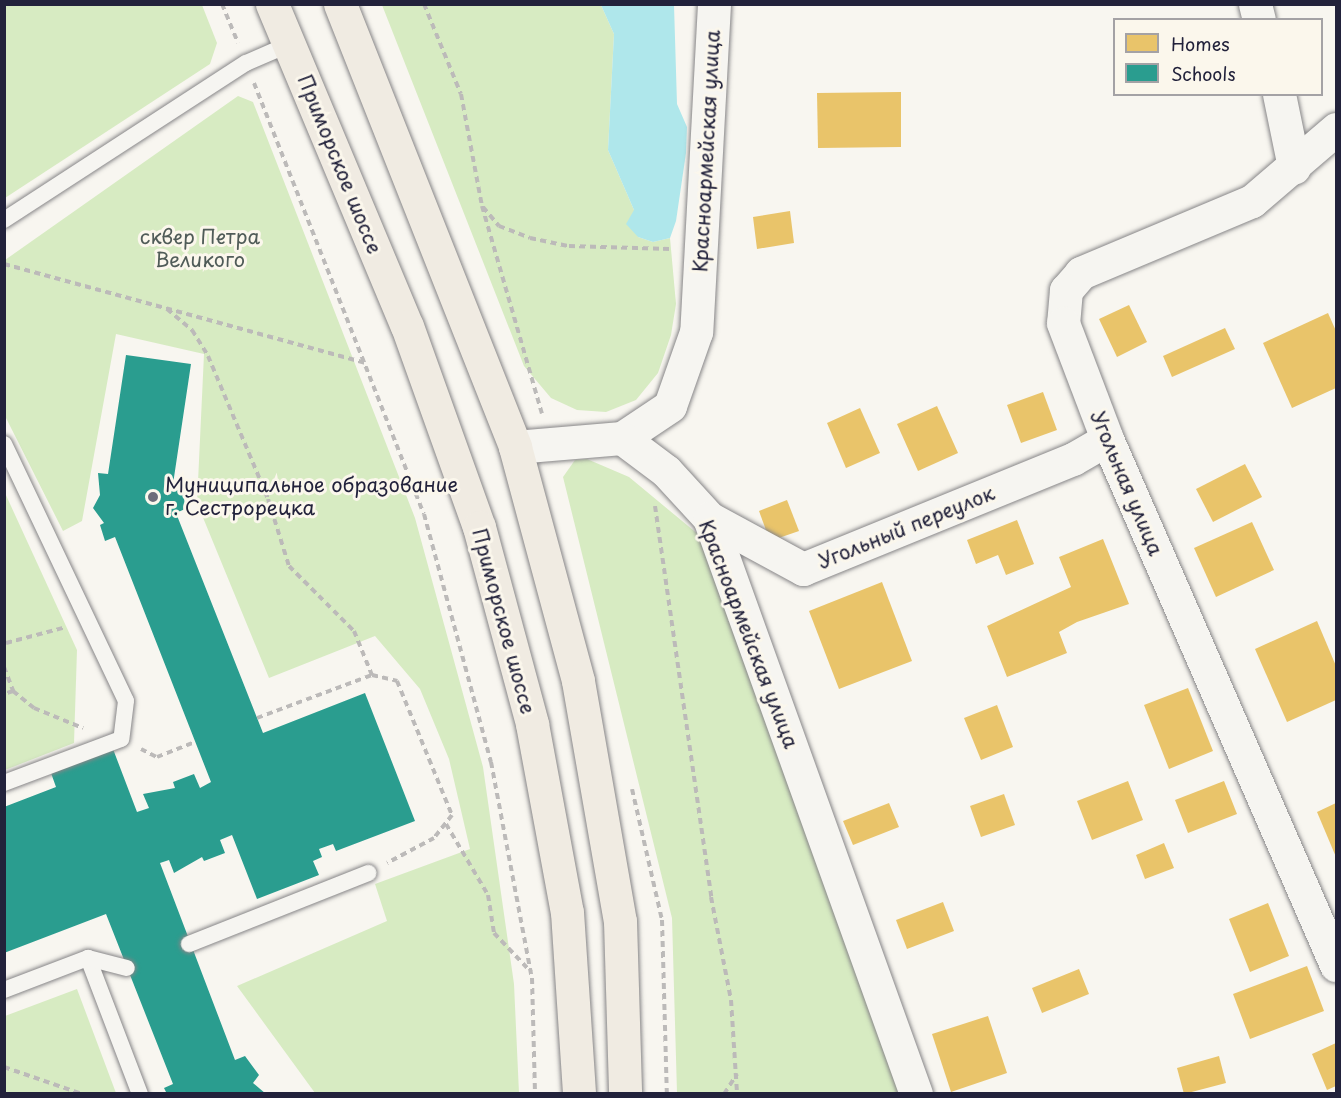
<!DOCTYPE html>
<meta charset="utf-8">
<style>
body{margin:0}
#map{position:relative;width:1341px;height:1098px;overflow:hidden;background:#f8f6f0;font-family:"Playpen Sans",sans-serif}
div>[style]{position:absolute}
[style*='--x']{left:calc(var(--x)*1px);top:calc(var(--y)*1px);width:calc(var(--w)*1px);rotate:calc(var(--a)*1deg)}
.green>*{inset:0;background:#d7ebc2}
.water>*{inset:0;background:#afe7eb}
.homes>*{inset:0;background:#e9c46a}
.schools>*{inset:0;background:#2a9d8f}
.path>*{height:4px;margin-top:-2px;transform-origin:0;background:repeating-linear-gradient(90deg,#bcbab9 0 6px,transparent 0 10.5px)}
.roads{filter:drop-shadow(0 0 2px #878688) drop-shadow(0 0 2px #878688)}
.service>*{height:16px;margin:-8px;padding:0 8px;transform-origin:8px;border-radius:8px;background:#f6f5f1}
.minor>*{height:33px;margin:-16.5px;padding:0 16.5px;transform-origin:16.5px;border-radius:16.5px;background:#f6f5f1}
.trunk>*{height:33px;margin:-16.5px;padding:0 16.5px;transform-origin:16.5px;border-radius:16.5px;background:#f0ebe2}
.dots>*{width:16px;height:16px;translate:-50% -50%;box-sizing:border-box;border:3px solid #fbf7ec;border-radius:50%}
span{translate:-50% -50%;white-space:nowrap;text-align:center;line-height:1.15;-webkit-text-stroke:6px #fbf7ec;paint-order:stroke}
.street-label{font-size:20px;color:#22223b}
.park-label{font-size:20px;color:#505c58}
.poi-label{font-size:20px;color:#22223b}
.left{translate:0 -50%;text-align:left}
.frame{position:absolute;inset:0;border:6px solid #22223b;pointer-events:none}
.legend{position:absolute;left:1113px;top:18px;width:210px;height:78px;box-sizing:border-box;background:#fbf7ec;border:2px solid #a4a2a5;margin:0;padding:8px 10px;list-style:none;font-size:18px;color:#22223b}
.legend li{display:flex;align-items:center;gap:12px;height:30px}
.legend b{width:30px;border:2px solid #a4a2a5}
</style>
<div id="map">
<div class="green">
<div style="clip-path:polygon(5px 4px,202px 5px,217px 43px,210px 64px,5px 198px)"></div>
<div style="clip-path:polygon(382px 5px,601px 5px,614px 34px,608px 150px,634px 210px,638px 237px,653px 242px,670px 238px,676px 304px,671px 335px,658px 373px,636px 400px,606px 412px,577px 410px,551px 398px,524px 366px)"></div>
<div style="clip-path:polygon(238px 96px,253px 102px,415px 518px,483px 767px,514px 984px,519px 1093px,315px 1093px,237px 986px,387px 921px,375px 884px,470px 849px,449px 759px,420px 689px,375px 636px,269px 678px,197px 503px,204px 354px,116px 334px,82px 521px,63px 531px,5px 416px,5px 260px)"></div>
<div style="clip-path:polygon(587px 459px,629px 477px,699px 535px,903px 1093px,677px 1093px,672px 918px,563px 477px,575px 460px)"></div>
<div style="clip-path:polygon(5px 493px,77px 650px,74px 743px,5px 770px)"></div>
<div style="clip-path:polygon(77px 989px,116px 1093px,5px 1093px,5px 1016px)"></div>
</div>
<div class="water">
<div style="clip-path:polygon(601px 5px,674px 5px,677px 104px,687px 127px,686px 153px,676px 221px,670px 238px,653px 242px,638px 237px,626px 224px,634px 210px,608px 150px,614px 34px)"></div>
</div>
<div class="homes">
<div style="clip-path:polygon(901px 92px,901px 147px,818px 148px,817px 93px)"></div>
<div style="clip-path:polygon(790px 211px,794px 243px,757px 249px,753px 217px)"></div>
<div style="clip-path:polygon(1129px 305px,1147px 342px,1117px 357px,1099px 319px)"></div>
<div style="clip-path:polygon(1328px 313px,1336px 331px,1336px 388px,1292px 408px,1263px 343px)"></div>
<div style="clip-path:polygon(1225px 328px,1235px 349px,1172px 377px,1163px 356px)"></div>
<div style="clip-path:polygon(1043px 392px,1057px 430px,1021px 443px,1007px 405px)"></div>
<div style="clip-path:polygon(937px 406px,958px 453px,918px 471px,897px 424px)"></div>
<div style="clip-path:polygon(860px 408px,880px 453px,846px 468px,827px 423px)"></div>
<div style="clip-path:polygon(1245px 464px,1262px 497px,1213px 522px,1196px 489px)"></div>
<div style="clip-path:polygon(787px 500px,799px 531px,770px 541px,759px 511px)"></div>
<div style="clip-path:polygon(1017px 520px,1034px 564px,1006px 575px,998px 555px,976px 564px,967px 540px)"></div>
<div style="clip-path:polygon(1252px 522px,1274px 570px,1216px 597px,1194px 548px)"></div>
<div style="clip-path:polygon(1103px 539px,1129px 604px,1077px 622px,1059px 632px,1067px 653px,1007px 677px,987px 626px,1071px 587px,1059px 557px)"></div>
<div style="clip-path:polygon(882px 582px,912px 661px,839px 689px,809px 611px)"></div>
<div style="clip-path:polygon(1317px 621px,1336px 666px,1336px 700px,1287px 722px,1255px 649px)"></div>
<div style="clip-path:polygon(1188px 688px,1213px 751px,1169px 769px,1144px 705px)"></div>
<div style="clip-path:polygon(997px 705px,1013px 747px,981px 760px,964px 718px)"></div>
<div style="clip-path:polygon(1128px 781px,1143px 820px,1092px 840px,1077px 801px)"></div>
<div style="clip-path:polygon(1224px 781px,1237px 814px,1188px 833px,1175px 800px)"></div>
<div style="clip-path:polygon(1004px 794px,1015px 825px,981px 837px,970px 806px)"></div>
<div style="clip-path:polygon(889px 803px,899px 827px,853px 845px,843px 821px)"></div>
<div style="clip-path:polygon(1336px 803px,1336px 857px,1317px 812px)"></div>
<div style="clip-path:polygon(1164px 843px,1174px 868px,1145px 879px,1136px 855px)"></div>
<div style="clip-path:polygon(943px 902px,954px 931px,907px 949px,896px 920px)"></div>
<div style="clip-path:polygon(1268px 903px,1289px 956px,1250px 972px,1229px 919px)"></div>
<div style="clip-path:polygon(1307px 966px,1324px 1011px,1250px 1039px,1233px 994px)"></div>
<div style="clip-path:polygon(1079px 969px,1089px 994px,1042px 1013px,1032px 988px)"></div>
<div style="clip-path:polygon(988px 1016px,1007px 1073px,951px 1092px,932px 1034px)"></div>
<div style="clip-path:polygon(1336px 1043px,1336px 1086px,1327px 1090px,1312px 1054px)"></div>
<div style="clip-path:polygon(1219px 1056px,1226px 1083px,1184px 1094px,1177px 1068px)"></div>
</div>
<div class="schools">
<div style="clip-path:polygon(126px 355px,191px 364px,173px 484px,183px 485px,185px 509px,176px 513px,263px 733px,365px 693px,415px 821px,336px 851px,333px 844px,319px 849px,322px 857px,313px 861px,319px 875px,257px 899px,232px 835px,220px 840px,225px 853px,204px 861px,202px 857px,174px 873px,169px 860px,160px 863px,235px 1060px,245px 1056px,259px 1075px,253px 1083px,266px 1094px,167px 1094px,164px 1088px,173px 1084px,106px 914px,4px 953px,4px 807px,56px 787px,51px 773px,113px 749px,137px 812px,149px 808px,143px 794px,175px 788px,173px 782px,194px 774px,200px 788px,211px 782px,115px 537px,105px 541px,100px 525px,104px 523px,93px 508px,100px 495px,98px 473px,108px 474px)"></div>
</div>
<div class="path">
<div style="--x:222;--y:4;--w:42;--a:67.7"></div>
<div style="--x:424;--y:4;--w:97;--a:67.7"></div>
<div style="--x:461;--y:94;--w:114;--a:79.4"></div>
<div style="--x:482;--y:206;--w:216;--a:73.9"></div>
<div style="--x:254;--y:83;--w:463;--a:68.5"></div>
<div style="--x:424;--y:514;--w:257;--a:74.9"></div>
<div style="--x:491;--y:762;--w:220;--a:79.3"></div>
<div style="--x:532;--y:978;--w:116;--a:88.5"></div>
<div style="--x:483;--y:207;--w:25;--a:50"></div>
<div style="--x:499;--y:226;--w:33;--a:21"></div>
<div style="--x:530;--y:238;--w:40;--a:12"></div>
<div style="--x:569;--y:246;--w:101;--a:1.7"></div>
<div style="--x:4;--y:264;--w:376;--a:15.3"></div>
<div style="--x:167;--y:309;--w:33;--a:40"></div>
<div style="--x:192;--y:330;--w:31;--a:58"></div>
<div style="--x:208;--y:356;--w:155;--a:67.2"></div>
<div style="--x:268;--y:499;--w:70;--a:72.6"></div>
<div style="--x:289;--y:566;--w:92;--a:45"></div>
<div style="--x:354;--y:631;--w:48;--a:67.8"></div>
<div style="--x:655;--y:506;--w:395;--a:81.8"></div>
<div style="--x:711;--y:897;--w:105;--a:79"></div>
<div style="--x:731;--y:1000;--w:94;--a:86.3"></div>
<div style="--x:4;--y:637;--w:9;--a:90"></div>
<div style="--x:6;--y:643;--w:62;--a:-14.9"></div>
<div style="--x:4;--y:667;--w:26;--a:69"></div>
<div style="--x:13;--y:691;--w:9;--a:162"></div>
<div style="--x:13;--y:691;--w:27;--a:39"></div>
<div style="--x:34;--y:708;--w:53;--a:22.2"></div>
<div style="--x:257;--y:718;--w:123;--a:-20.5"></div>
<div style="--x:372;--y:675;--w:26;--a:13"></div>
<div style="--x:397;--y:681;--w:145;--a:67.7"></div>
<div style="--x:452;--y:815;--w:29;--a:128"></div>
<div style="--x:434;--y:838;--w:53;--a:152"></div>
<div style="--x:141;--y:749;--w:18;--a:27"></div>
<div style="--x:157;--y:757;--w:41;--a:-21.5"></div>
<div style="--x:632;--y:789;--w:134;--a:77.1"></div>
<div style="--x:662;--y:920;--w:174;--a:88.4"></div>
<div style="--x:446;--y:824;--w:82;--a:59.4"></div>
<div style="--x:488;--y:895;--w:38;--a:81"></div>
<div style="--x:494;--y:933;--w:54;--a:46.5"></div>
<div style="--x:4;--y:1067;--w:83;--a:19.1"></div>
<div style="--x:724;--y:1094;--w:24;--a:-57"></div>
</div>
<div class="roads">
<div class="service">
<div style="--x:4;--y:220;--w:288;--a:-33"></div>
<div style="--x:246;--y:63;--w:48;--a:-23.4"></div>
<div style="--x:4;--y:444;--w:284;--a:64.6"></div>
<div style="--x:126;--y:701;--w:38;--a:97"></div>
<div style="--x:121;--y:739;--w:125;--a:159.4"></div>
<div style="--x:189;--y:944;--w:193;--a:-21.6"></div>
<div style="--x:88;--y:958;--w:146;--a:69.1"></div>
<div style="--x:4;--y:990;--w:90;--a:-20.9"></div>
<div style="--x:88;--y:958;--w:40;--a:14.4"></div>
</div>
<div class="minor">
<div style="--x:714;--y:4;--w:328;--a:93.1"></div>
<div style="--x:696;--y:332;--w:78;--a:109.4"></div>
<div style="--x:670;--y:406;--w:58;--a:146.3"></div>
<div style="--x:622;--y:438;--w:55;--a:36.9"></div>
<div style="--x:666;--y:471;--w:64;--a:47.5"></div>
<div style="--x:709;--y:518;--w:612;--a:70.23"></div>
<div style="--x:1255;--y:4;--w:16;--a:76"></div>
<div style="--x:1279;--y:94;--w:75;--a:78.4"></div>
<div style="--x:1336;--y:129;--w:111;--a:139.4"></div>
<div style="--x:1252;--y:201;--w:186;--a:157.2"></div>
<div style="--x:1081;--y:273;--w:23;--a:131"></div>
<div style="--x:1066;--y:290;--w:33;--a:95"></div>
<div style="--x:1063;--y:323;--w:124;--a:69.2"></div>
<div style="--x:1107;--y:439;--w:574;--a:66.47"></div>
<div style="--x:515;--y:447;--w:107;--a:-4.8"></div>
<div style="--x:709;--y:518;--w:107;--a:28.5"></div>
<div style="--x:803;--y:569;--w:292;--a:-22.2"></div>
<div style="--x:1073;--y:459;--w:39;--a:-30"></div>
</div>
<div class="trunk">
<div style="--x:272;--y:4;--w:349;--a:67.3"></div>
<div style="--x:407;--y:326;--w:214;--a:70.3"></div>
<div style="--x:479;--y:527;--w:204;--a:74.9"></div>
<div style="--x:532;--y:724;--w:191;--a:79.5"></div>
<div style="--x:567;--y:912;--w:182;--a:86.2"></div>
<div style="--x:340;--y:4;--w:476;--a:68.4"></div>
<div style="--x:515;--y:447;--w:242;--a:74.9"></div>
<div style="--x:578;--y:681;--w:244;--a:80.1"></div>
<div style="--x:620;--y:921;--w:173;--a:88.3"></div>
</div>
</div>
<div class="dots">
<div style="left:153px;top:497px;background:#6d6c7a"></div>
</div>
<div class="street-label">
<span style="left:706px;top:151px;rotate:-87deg">Красноармейская улица</span>
<span style="left:340px;top:164px;rotate:68deg">Приморское шоссе</span>
<span style="left:1127px;top:483px;rotate:67deg">Угольная улица</span>
<span style="left:906px;top:527px;rotate:-22deg">Угольный переулок</span>
<span style="left:504px;top:621px;rotate:75deg">Приморское шоссе</span>
<span style="left:749px;top:634px;rotate:69deg">Красноармейская улица</span>
</div>
<div class="park-label">
<span style="left:200px;top:248px">сквер Петра<br>Великого</span>
</div>
<div class="poi-label">
<span class="left" style="left:165px;top:496px">Муниципальное образование<br>г. Сестрорецка</span>
</div>
<div class="frame"></div>
<ul class="legend">
<li><b style="height:16px;background:#e9c46a"></b>Homes</li>
<li><b style="height:16px;background:#2a9d8f"></b>Schools</li>
</ul>
</div>
